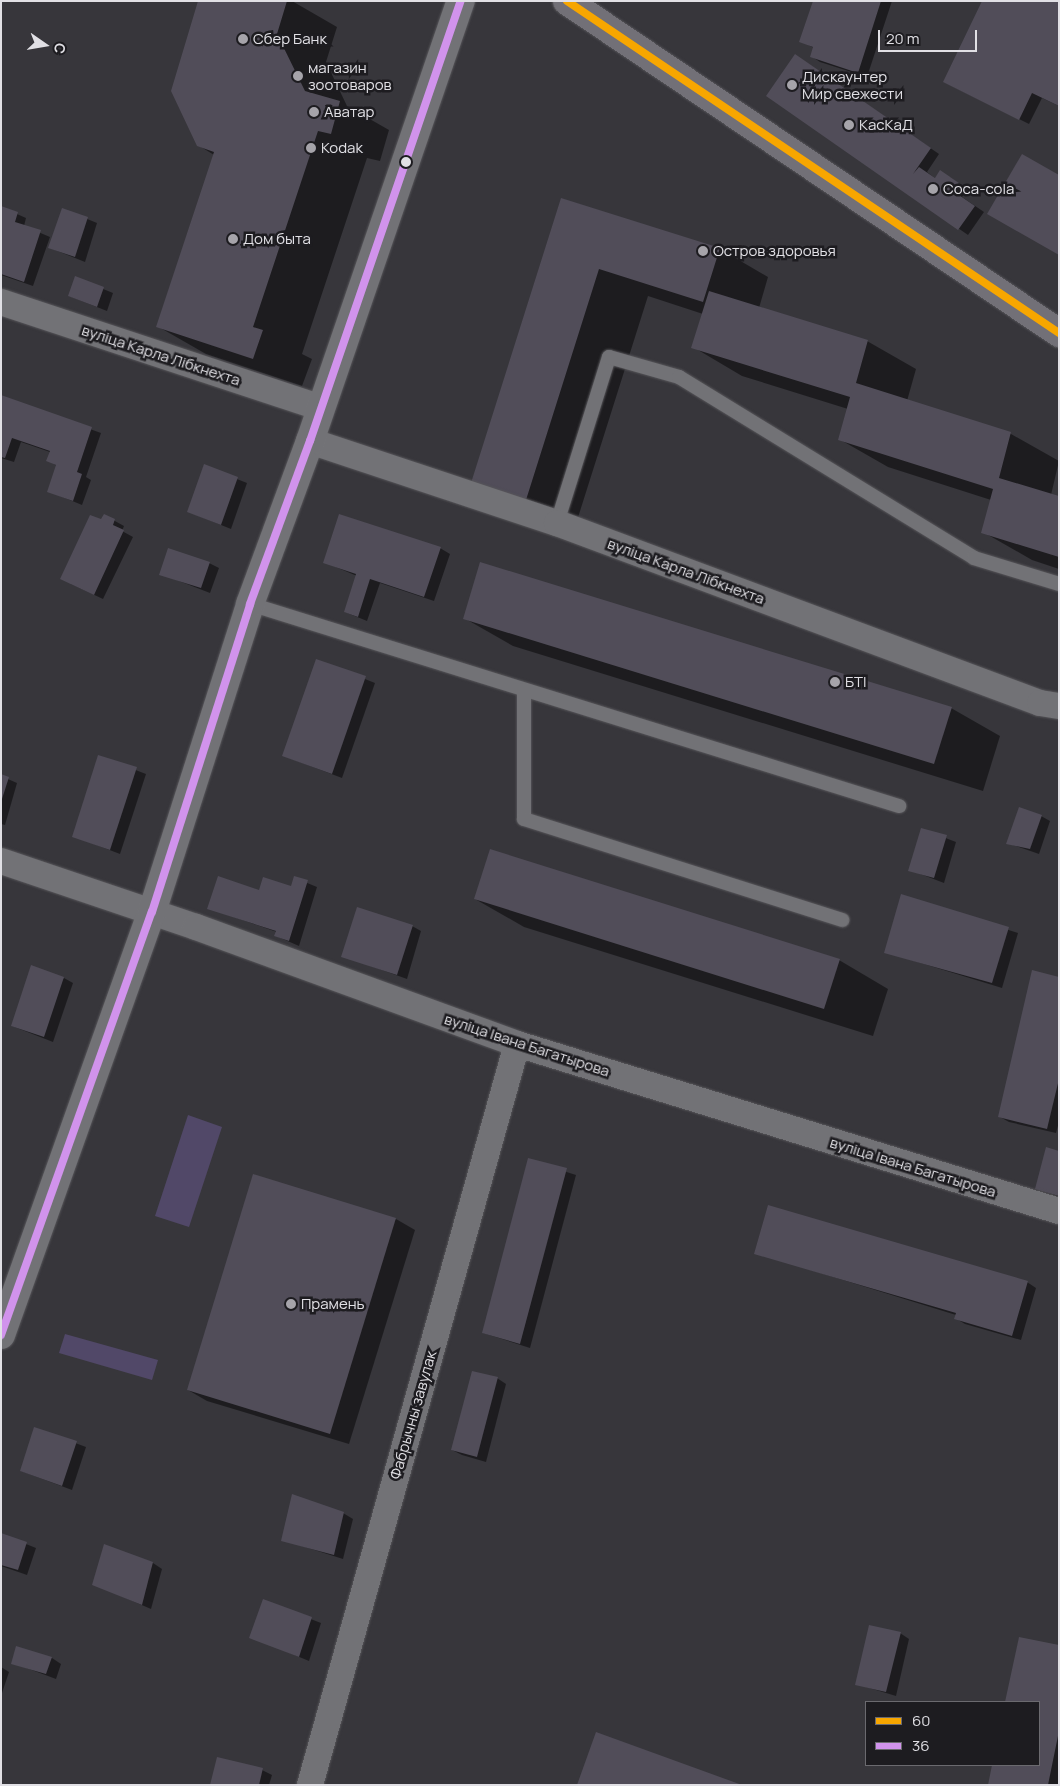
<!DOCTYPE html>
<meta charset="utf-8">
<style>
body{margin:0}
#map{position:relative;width:1060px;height:1786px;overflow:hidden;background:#37363b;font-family:Manrope,sans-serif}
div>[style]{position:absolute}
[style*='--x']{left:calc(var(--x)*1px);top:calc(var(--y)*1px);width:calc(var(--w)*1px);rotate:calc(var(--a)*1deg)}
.green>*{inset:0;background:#514868}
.shadow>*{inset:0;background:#0007}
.building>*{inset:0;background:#514d59}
.roads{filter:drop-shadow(0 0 1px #565559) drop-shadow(0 0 1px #565559)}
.service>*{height:14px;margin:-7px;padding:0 7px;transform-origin:7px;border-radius:7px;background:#727276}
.minor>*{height:26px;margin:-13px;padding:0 13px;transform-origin:13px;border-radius:13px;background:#727276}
.secondary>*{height:28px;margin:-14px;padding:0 14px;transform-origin:14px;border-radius:14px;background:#727276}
.primary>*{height:28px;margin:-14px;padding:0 14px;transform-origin:14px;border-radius:14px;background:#727077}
.bus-1>*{height:8px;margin:-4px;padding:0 4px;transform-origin:4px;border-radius:4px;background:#f7a600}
.bus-2>*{height:8px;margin:-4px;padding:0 4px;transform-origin:4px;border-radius:4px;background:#d193ec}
.dots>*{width:14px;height:14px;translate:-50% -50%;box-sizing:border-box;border:2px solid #1d1c20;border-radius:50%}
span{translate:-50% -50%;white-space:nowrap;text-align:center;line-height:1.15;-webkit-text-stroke:5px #1d1c20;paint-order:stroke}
.poi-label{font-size:15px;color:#e1e0e5}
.left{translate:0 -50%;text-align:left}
.street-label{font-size:15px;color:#e1e0e5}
.frame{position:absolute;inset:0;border:2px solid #e1e0e5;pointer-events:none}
.legend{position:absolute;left:865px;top:1701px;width:175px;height:65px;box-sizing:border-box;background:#1d1c20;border:1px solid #6b6a6f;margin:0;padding:6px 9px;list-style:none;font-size:15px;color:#e1e0e5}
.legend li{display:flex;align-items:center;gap:10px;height:25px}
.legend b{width:25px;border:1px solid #6b6a6f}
.north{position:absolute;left:20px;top:20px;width:50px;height:50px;-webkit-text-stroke:4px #1d1c20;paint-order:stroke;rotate:103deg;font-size:14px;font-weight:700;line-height:20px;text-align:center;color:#e1e0e5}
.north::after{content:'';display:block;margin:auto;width:18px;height:22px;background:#e1e0e5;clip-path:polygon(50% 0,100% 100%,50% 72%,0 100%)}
.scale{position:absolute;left:878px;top:30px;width:99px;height:22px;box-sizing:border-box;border:2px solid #e1e0e5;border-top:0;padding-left:6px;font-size:15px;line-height:18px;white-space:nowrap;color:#e1e0e5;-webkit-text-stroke:4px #1d1c20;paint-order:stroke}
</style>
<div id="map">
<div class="green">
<div style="clip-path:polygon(188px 1115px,222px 1127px,189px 1227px,155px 1216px)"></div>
<div style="clip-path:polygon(65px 1334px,158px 1360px,152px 1380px,59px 1353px)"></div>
</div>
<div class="shadow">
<div style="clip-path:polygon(200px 1px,292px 1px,337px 27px,326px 62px,347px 106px,389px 130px,380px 161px,367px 158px,302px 354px,312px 359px,302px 386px,206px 354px,157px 326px,214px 155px,198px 145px)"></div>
<div style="clip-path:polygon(814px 1px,892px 1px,867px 77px,820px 62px,811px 56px,814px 48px,801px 41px)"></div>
<div style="clip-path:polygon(1059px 1px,1059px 106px,1042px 98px,1029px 124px,954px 87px)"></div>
<div style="clip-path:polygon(804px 61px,939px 154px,927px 172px,936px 179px,950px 177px,967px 189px,962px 197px,984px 212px,968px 235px,768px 96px)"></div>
<div style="clip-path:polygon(562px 199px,720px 249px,768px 277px,759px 308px,867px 341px,916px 369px,907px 401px,1011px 434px,1059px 461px,1051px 495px,1059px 498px,1059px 569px,1032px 560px,983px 532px,991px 500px,888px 467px,839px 439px,848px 409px,742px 376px,693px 347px,703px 314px,648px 296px,575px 527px,521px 510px)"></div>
<div style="clip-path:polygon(1px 207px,26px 218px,24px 226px,50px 237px,33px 286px,1px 275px)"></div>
<div style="clip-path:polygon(63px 209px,97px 223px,85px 262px,50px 248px)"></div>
<div style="clip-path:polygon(76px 278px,113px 293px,107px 311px,69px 296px)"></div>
<div style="clip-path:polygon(1px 397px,101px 433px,86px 477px,91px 480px,82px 505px,48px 491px,57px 466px,48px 460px,50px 452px,21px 442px,14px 462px,1px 458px)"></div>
<div style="clip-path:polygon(204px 466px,247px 483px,231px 529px,189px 512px)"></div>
<div style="clip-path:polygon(104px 515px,124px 526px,122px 531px,133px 537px,103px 599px,71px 584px)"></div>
<div style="clip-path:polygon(440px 548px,450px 554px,434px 601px,380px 583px,367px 621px,345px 612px,357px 576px,324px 562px)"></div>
<div style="clip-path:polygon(209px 563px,219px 568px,210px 593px,161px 574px)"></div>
<div style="clip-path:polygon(464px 618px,951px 708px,1000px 736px,983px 791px,513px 646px)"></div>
<div style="clip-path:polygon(317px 660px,375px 683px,342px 778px,284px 756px)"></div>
<div style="clip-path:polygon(99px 756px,146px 774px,120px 854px,73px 836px)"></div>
<div style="clip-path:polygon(1px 776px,17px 783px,5px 825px,1px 824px)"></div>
<div style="clip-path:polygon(1041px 816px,1050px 821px,1039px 854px,1007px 843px)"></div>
<div style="clip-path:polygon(922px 829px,956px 842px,944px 883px,910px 870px)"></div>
<div style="clip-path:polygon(295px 878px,317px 887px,299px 946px,276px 936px,277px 932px,208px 908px,260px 891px,291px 888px)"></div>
<div style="clip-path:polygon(902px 896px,1018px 933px,1002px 988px,885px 952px)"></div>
<div style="clip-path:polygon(475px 899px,839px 960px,888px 989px,873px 1036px,524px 927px)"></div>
<div style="clip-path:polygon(412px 926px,421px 931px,407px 979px,343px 956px)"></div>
<div style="clip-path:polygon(64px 978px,73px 983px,53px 1042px,12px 1026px)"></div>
<div style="clip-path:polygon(1059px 978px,1059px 1122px,1056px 1133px,1009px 1122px,1000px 1117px)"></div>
<div style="clip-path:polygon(1059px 1153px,1059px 1197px,1037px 1188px)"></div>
<div style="clip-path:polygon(529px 1160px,576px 1175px,530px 1348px,483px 1333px)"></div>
<div style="clip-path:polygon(396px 1219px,415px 1230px,349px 1444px,207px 1401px,188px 1390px)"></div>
<div style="clip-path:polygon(756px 1253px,1027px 1282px,1036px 1288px,1021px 1340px,965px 1324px,955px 1318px,956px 1315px)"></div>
<div style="clip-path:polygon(497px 1378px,506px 1384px,486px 1462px,462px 1455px,452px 1450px)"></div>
<div style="clip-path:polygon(35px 1428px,86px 1447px,72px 1490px,21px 1471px)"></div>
<div style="clip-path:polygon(343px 1513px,353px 1519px,343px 1559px,283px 1540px)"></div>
<div style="clip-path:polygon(1px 1534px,36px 1548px,27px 1575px,1px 1566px)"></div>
<div style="clip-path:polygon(153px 1563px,162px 1569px,151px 1609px,93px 1584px)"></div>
<div style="clip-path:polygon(264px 1601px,321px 1623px,309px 1661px,251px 1637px)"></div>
<div style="clip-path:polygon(900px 1633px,909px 1639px,896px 1696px,856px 1684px)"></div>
<div style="clip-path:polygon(1019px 1639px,1059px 1647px,1058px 1785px,990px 1785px,994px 1765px,1039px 1765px,1039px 1702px,1007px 1702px)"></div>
<div style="clip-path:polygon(52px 1658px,61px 1664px,56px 1679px,13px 1663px)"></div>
<div style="clip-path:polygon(1px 1667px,9px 1672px,1px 1696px)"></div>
<div style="clip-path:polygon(262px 1770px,272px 1775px,269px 1785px,211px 1785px)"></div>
</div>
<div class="building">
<div style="clip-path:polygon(198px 1px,287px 1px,277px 34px,305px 91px,340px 101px,331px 134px,318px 131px,253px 327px,263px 330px,253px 359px,156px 327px,214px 152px,197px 146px,171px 91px)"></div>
<div style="clip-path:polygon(813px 1px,881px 1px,858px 73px,810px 57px,813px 47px,799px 42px)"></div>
<div style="clip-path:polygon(982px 1px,1059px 1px,1059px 106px,1032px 93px,1019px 120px,943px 82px)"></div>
<div style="clip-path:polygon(795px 54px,931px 148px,913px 174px,919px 167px,935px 178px,940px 170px,959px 183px,953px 191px,975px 206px,958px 230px,766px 96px)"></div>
<div style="clip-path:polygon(1022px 154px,1059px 175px,1059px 255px,987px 214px)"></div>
<div style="clip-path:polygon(561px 198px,720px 248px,703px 302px,599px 269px,526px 500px,471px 483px)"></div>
<div style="clip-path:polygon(1px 206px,18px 212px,15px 222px,41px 230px,24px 282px,1px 274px)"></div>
<div style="clip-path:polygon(62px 208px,88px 217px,75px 257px,48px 248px)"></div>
<div style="clip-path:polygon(75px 276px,104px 287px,97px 307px,68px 296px)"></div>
<div style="clip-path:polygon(709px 291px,868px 340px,856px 383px,1011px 432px,999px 478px,1059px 496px,1059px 557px,981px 533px,993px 489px,838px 440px,850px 397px,691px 348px)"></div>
<div style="clip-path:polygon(1px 395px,92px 427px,77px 472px,82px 474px,73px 501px,47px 492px,56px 465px,46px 461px,50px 451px,12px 438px,5px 458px,1px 457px)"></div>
<div style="clip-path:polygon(204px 464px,238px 477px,221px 525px,187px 512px)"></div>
<div style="clip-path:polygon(104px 514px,115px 519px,113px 525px,124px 530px,94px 595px,60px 579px,90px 515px,101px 519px)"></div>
<div style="clip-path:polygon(339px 514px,441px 547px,424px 597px,370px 579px,358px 617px,344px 612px,356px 574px,323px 563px)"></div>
<div style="clip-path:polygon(168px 548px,210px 562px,201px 588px,159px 575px)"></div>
<div style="clip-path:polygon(480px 562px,952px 707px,934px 764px,463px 619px)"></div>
<div style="clip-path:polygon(316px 659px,366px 676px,332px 774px,282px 756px)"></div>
<div style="clip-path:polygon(98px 755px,137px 767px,110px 850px,72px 837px)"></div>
<div style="clip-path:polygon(1px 774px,9px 777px,2px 799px,1px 799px)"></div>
<div style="clip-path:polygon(1019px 807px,1042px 815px,1030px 849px,1006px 844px)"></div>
<div style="clip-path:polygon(921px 828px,947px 835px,934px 878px,908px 871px)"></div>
<div style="clip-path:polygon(490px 849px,840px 959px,824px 1009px,474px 899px)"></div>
<div style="clip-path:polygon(218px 876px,259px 890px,263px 877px,291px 886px,294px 876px,308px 880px,289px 941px,274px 936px,276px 931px,207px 909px)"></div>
<div style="clip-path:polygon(901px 894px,1009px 927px,992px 983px,884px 953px)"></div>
<div style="clip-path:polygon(357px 907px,413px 925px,397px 975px,341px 957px)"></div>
<div style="clip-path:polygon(31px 965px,64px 977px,44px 1037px,11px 1026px)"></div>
<div style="clip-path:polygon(1032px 970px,1059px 977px,1059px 1079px,1047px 1129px,998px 1117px)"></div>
<div style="clip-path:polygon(1046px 1147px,1059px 1151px,1059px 1196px,1035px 1189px)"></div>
<div style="clip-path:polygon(528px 1158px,567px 1168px,520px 1344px,482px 1333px)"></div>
<div style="clip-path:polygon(253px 1174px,396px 1218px,330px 1434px,187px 1390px)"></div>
<div style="clip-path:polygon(768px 1205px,1028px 1281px,1012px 1336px,954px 1319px,956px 1313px,754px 1254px)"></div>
<div style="clip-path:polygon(472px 1371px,498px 1377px,477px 1457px,451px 1450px)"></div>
<div style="clip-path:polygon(34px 1427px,77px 1441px,62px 1486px,20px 1471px)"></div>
<div style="clip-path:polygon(292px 1494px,344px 1512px,334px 1555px,281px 1541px)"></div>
<div style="clip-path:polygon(1px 1533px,27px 1542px,18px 1570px,1px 1565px)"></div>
<div style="clip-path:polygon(104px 1544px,153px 1562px,142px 1605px,92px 1585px)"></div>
<div style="clip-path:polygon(263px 1599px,312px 1617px,299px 1657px,249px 1638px)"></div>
<div style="clip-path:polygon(869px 1625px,901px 1632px,886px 1692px,855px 1685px)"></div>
<div style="clip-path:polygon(1019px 1637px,1059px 1645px,1059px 1731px,1048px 1785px,988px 1785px,992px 1765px,1039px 1765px,1039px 1702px,1005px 1702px)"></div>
<div style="clip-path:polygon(16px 1646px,52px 1657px,46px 1674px,11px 1664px)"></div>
<div style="clip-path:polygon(596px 1732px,742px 1785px,577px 1785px)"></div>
<div style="clip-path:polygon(217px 1757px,263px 1768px,259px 1785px,210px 1785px)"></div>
</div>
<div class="roads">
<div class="service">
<div style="--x:557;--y:523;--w:174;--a:-72.6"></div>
<div style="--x:609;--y:357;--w:73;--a:15.9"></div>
<div style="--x:679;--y:377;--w:346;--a:31.5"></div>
<div style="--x:974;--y:558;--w:89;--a:17"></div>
<div style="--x:250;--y:604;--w:680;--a:17.29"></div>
<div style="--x:524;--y:690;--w:129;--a:90"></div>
<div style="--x:524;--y:819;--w:334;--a:17.6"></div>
</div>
<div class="minor">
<div style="--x:1;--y:302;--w:337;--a:18.3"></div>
<div style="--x:310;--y:441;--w:260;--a:18.4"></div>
<div style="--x:557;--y:523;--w:515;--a:20.44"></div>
<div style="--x:1040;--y:703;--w:19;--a:9"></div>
<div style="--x:1;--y:861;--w:206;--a:18.7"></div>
<div style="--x:196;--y:927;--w:342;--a:20"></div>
<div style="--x:517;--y:1044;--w:567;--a:17.13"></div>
<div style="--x:310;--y:1785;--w:769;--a:-74.39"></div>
</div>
<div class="secondary">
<div style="--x:1;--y:1335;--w:449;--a:-70.4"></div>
<div style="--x:152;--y:912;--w:323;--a:-72.3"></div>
<div style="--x:250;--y:604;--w:174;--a:-69.8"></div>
<div style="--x:310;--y:441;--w:465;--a:-71.1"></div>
</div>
<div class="primary">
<div style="--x:567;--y:1;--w:594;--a:34.01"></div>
</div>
</div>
<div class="bus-1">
<div style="--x:567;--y:1;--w:594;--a:34.01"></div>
</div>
<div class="bus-2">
<div style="--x:1;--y:1335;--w:449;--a:-70.4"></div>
<div style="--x:152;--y:912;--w:323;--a:-72.3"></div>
<div style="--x:250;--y:604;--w:174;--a:-69.8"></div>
<div style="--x:310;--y:441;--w:465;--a:-71.1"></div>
</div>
<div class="dots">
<div style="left:243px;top:39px;background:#a6a4aa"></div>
<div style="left:298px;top:76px;background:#a6a4aa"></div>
<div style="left:792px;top:85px;background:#a6a4aa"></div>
<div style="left:314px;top:112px;background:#a6a4aa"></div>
<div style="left:849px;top:125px;background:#a6a4aa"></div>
<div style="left:311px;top:148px;background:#a6a4aa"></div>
<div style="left:406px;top:162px;background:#e1e0e5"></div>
<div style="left:933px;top:189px;background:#a6a4aa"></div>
<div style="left:233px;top:239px;background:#a6a4aa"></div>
<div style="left:703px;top:251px;background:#a6a4aa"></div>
<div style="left:835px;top:682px;background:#a6a4aa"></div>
<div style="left:291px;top:1304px;background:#a6a4aa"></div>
</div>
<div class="poi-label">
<span class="left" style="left:253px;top:39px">Сбер Банк</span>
<span class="left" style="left:308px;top:76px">магазин<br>зоотоваров</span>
<span class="left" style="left:802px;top:85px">Дискаунтер<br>Мир свежести</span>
<span class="left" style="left:324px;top:112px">Аватар</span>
<span class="left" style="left:859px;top:125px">КасКаД</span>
<span class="left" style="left:321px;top:148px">Kodak</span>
<span class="left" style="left:943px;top:189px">Coca-cola</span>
<span class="left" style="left:243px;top:239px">Дом быта</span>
<span class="left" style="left:713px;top:251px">Остров здоровья</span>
<span class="left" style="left:845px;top:682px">БТІ</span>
<span class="left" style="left:301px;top:1304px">Прамень</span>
</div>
<div class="street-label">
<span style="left:161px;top:355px;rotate:18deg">вуліца Карла Лібкнехта</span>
<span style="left:686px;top:571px;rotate:20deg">вуліца Карла Лібкнехта</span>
<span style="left:527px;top:1045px;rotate:18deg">вуліца Івана Багатырова</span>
<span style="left:913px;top:1167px;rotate:17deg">вуліца Івана Багатырова</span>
<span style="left:413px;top:1415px;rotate:-74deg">Фабрычны завулак</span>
</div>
<div class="frame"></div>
<ul class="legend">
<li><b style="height:6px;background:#f7a600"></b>60</li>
<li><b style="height:6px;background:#d193ec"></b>36</li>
</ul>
<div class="north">С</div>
<div class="scale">20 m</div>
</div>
